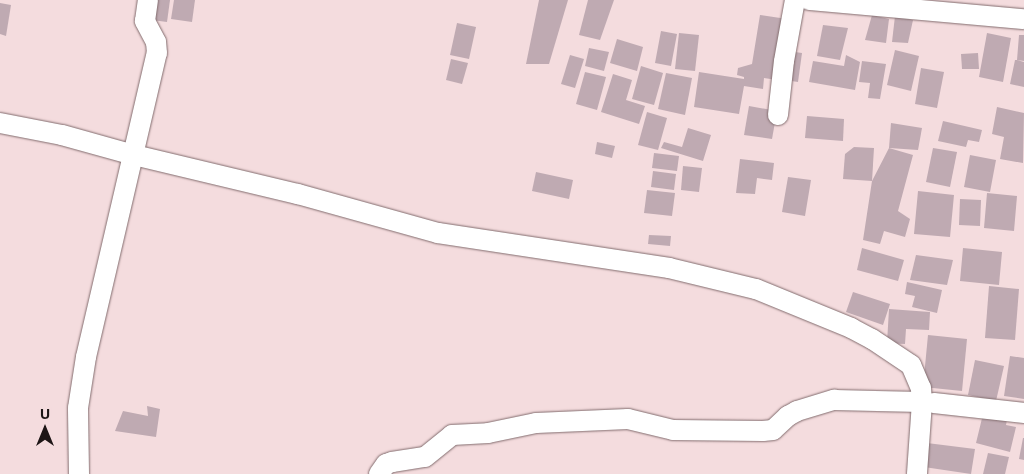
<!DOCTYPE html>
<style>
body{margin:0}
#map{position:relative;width:1024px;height:474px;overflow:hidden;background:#f4dcde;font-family:"Open Sans",sans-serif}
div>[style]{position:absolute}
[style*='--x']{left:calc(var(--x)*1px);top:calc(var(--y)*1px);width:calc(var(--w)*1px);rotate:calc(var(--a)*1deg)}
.building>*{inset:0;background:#bfaab2}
.roads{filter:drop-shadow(0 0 1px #826c6e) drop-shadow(0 0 1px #826c6e)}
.minor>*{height:20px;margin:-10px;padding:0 10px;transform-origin:10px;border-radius:10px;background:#fff}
span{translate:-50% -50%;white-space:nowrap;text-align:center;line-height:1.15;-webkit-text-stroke:4.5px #f4dcde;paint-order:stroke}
.north{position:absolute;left:20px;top:404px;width:50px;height:50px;-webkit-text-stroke:4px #f4dcde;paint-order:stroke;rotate:0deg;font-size:14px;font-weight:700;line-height:20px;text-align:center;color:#1e1616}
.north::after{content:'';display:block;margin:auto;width:18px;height:22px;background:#1e1616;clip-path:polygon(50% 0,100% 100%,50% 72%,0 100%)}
</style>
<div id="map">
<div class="building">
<div style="clip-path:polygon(155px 0,170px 0,167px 22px,152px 20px)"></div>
<div style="clip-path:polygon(174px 0,195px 0,192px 22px,171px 19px)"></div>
<div style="clip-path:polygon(539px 0,568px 0,549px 64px,526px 64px)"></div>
<div style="clip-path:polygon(588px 0,614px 0,600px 40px,579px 35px)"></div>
<div style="clip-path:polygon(0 3px,11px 5px,6px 36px,0 34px)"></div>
<div style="clip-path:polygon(760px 15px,787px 19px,777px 80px,764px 78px,763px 89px,744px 86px,739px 114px,694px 107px,699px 72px,744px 79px,744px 77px,737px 75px,738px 68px,752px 64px)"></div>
<div style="clip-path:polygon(872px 15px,889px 19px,886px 43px,865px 40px)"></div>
<div style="clip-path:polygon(895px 16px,913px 20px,908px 43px,892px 42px)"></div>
<div style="clip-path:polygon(457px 23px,476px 27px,469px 59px,450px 55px)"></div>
<div style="clip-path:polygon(823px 25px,848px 28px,840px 60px,817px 56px)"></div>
<div style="clip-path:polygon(661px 31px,677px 34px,671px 66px,655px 63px)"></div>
<div style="clip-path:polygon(679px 33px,699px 35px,695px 71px,675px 69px)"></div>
<div style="clip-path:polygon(987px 33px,1011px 38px,1003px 82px,979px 77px)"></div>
<div style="clip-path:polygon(1019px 35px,1024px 35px,1024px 61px,1017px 60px,1024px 62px,1024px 87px,1010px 84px,1015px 60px,1017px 60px)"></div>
<div style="clip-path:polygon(617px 39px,643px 47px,637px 71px,610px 63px)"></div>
<div style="clip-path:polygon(589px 48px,609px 52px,604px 71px,585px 66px)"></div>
<div style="clip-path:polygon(895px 50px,919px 56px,911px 91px,887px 85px)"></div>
<div style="clip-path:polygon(788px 51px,802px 53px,798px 82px,785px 80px)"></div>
<div style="clip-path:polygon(978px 53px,979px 69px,962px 69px,961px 54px)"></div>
<div style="clip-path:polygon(570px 55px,584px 59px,575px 88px,561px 84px)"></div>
<div style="clip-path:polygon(846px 55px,860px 62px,855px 90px,809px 82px,813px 61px,844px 66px)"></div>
<div style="clip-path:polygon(451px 59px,468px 63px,462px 84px,446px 80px)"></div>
<div style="clip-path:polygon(862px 61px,886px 64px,880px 99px,868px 98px,870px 83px,859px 82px)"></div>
<div style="clip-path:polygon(641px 66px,663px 73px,654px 105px,632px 99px)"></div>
<div style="clip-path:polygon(921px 68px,944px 72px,937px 108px,915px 104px)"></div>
<div style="clip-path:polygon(585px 72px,606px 77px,597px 110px,576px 104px)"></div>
<div style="clip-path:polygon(666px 73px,692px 78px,685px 115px,658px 109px)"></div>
<div style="clip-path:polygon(613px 74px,632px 80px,626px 100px,645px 106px,639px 124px,601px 112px)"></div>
<div style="clip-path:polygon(749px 106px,777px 111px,772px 139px,744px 135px)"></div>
<div style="clip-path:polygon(997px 107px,1024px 113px,1023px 163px,1000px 159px,1004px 137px,992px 134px)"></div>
<div style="clip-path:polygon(647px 112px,667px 118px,658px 150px,638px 145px)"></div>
<div style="clip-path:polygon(807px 116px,844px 119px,843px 141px,805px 138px)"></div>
<div style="clip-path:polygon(943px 121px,982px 130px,979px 142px,968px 140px,966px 147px,938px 141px)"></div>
<div style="clip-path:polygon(891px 123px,922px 128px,918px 150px,889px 148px)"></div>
<div style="clip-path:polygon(688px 128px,711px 135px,703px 161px,661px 148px,664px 142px,682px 147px)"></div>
<div style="clip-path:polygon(597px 142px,615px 146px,612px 158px,595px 154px)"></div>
<div style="clip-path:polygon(854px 147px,874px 148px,872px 181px,843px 179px,845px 154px)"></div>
<div style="clip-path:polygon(889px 148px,913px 155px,898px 211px,910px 219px,905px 237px,884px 231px,880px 244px,863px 240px,872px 181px)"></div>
<div style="clip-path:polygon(933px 148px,957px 152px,950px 187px,926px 182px)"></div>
<div style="clip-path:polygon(654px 153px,679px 156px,677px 171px,652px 168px)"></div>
<div style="clip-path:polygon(970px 155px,996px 160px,990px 192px,964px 187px)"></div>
<div style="clip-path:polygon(740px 159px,774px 163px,772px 180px,757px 178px,755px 194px,736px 193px)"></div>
<div style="clip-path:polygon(683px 166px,702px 168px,699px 192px,681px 190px)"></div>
<div style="clip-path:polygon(653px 171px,676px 174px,674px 190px,651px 187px)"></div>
<div style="clip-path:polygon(536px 172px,573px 180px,569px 199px,532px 191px)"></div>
<div style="clip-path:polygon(788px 177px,811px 180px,805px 216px,782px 212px)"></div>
<div style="clip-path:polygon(647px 190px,675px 193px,672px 216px,644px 213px)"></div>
<div style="clip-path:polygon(918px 191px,954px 195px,950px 237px,914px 234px)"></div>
<div style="clip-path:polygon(987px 193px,1017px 196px,1014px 231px,984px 228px)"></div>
<div style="clip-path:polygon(960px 199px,981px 200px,980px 226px,959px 225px)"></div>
<div style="clip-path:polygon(649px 235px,671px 236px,670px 246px,648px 244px)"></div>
<div style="clip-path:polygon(862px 248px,904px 260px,898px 281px,857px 270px)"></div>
<div style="clip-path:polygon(963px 248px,1002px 252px,999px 285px,960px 281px)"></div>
<div style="clip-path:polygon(916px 255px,953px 260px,947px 285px,910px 280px)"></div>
<div style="clip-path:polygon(907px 282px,942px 290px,937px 313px,912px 307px,915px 296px,905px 294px)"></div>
<div style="clip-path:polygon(989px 286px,1019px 289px,1015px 340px,985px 338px)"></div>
<div style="clip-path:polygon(853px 292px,890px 304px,883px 325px,846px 312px)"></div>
<div style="clip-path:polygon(889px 309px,930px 312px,929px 330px,906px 329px,905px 344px,887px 343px)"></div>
<div style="clip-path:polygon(928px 335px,967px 339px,962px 391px,923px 387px)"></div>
<div style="clip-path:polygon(1010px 356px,1024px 358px,1024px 399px,1004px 396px)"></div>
<div style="clip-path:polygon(975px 360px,1004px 366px,996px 401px,968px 395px)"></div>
<div style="clip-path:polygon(147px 406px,160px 409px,156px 437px,115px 431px,123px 411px,148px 416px)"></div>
<div style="clip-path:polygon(984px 410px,1008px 415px,1006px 425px,1016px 427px,1010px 452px,976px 443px)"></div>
<div style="clip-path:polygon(1023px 438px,1024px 438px,1024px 460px,1019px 459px)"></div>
<div style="clip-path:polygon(927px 443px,975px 449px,971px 474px,924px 467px)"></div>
<div style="clip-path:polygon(988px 453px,1009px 457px,1005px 474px,983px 474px)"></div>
</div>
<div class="roads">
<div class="minor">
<div style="--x:809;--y:0;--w:216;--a:5.1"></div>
<div style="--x:778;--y:115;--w:54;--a:-83.7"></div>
<div style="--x:784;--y:61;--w:62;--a:-79.8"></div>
<div style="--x:0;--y:123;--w:63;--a:11"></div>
<div style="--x:62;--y:135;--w:75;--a:15.5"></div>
<div style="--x:134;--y:155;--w:169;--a:13.4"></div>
<div style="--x:298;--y:194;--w:145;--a:15.6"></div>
<div style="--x:438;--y:233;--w:234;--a:8.6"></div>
<div style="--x:669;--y:268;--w:89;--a:13.6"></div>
<div style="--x:756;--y:289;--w:103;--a:22.3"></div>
<div style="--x:851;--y:328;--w:24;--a:28"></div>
<div style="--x:872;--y:339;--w:47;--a:33.7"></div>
<div style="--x:911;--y:365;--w:25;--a:67"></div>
<div style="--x:921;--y:388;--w:14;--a:86"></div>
<div style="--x:922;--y:402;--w:72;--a:94"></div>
<div style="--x:934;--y:403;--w:91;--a:6.3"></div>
<div style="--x:79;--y:474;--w:66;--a:-90.9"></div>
<div style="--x:78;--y:408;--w:52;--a:-81.1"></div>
<div style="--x:86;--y:357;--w:312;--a:-76.9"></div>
<div style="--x:157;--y:53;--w:11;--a:-95"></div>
<div style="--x:156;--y:42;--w:24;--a:-118"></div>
<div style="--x:145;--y:21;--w:21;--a:-82"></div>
<div style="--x:379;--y:474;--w:12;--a:-55"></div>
<div style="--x:386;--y:464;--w:6;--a:-18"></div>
<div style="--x:392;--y:462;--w:33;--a:-9"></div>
<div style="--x:425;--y:457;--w:35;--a:-39"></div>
<div style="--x:452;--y:435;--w:36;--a:-3"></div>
<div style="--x:488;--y:433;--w:49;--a:-11.8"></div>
<div style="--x:536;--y:423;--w:92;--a:-2.5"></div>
<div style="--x:628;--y:419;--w:46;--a:13.7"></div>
<div style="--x:673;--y:430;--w:90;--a:0.6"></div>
<div style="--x:763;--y:431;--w:10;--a:-6"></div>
<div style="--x:773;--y:430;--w:21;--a:-43"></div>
<div style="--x:788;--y:416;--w:10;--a:-29"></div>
<div style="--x:797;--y:411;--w:39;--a:-17"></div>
<div style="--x:834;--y:400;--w:88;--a:1.3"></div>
</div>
</div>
<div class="north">U</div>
</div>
